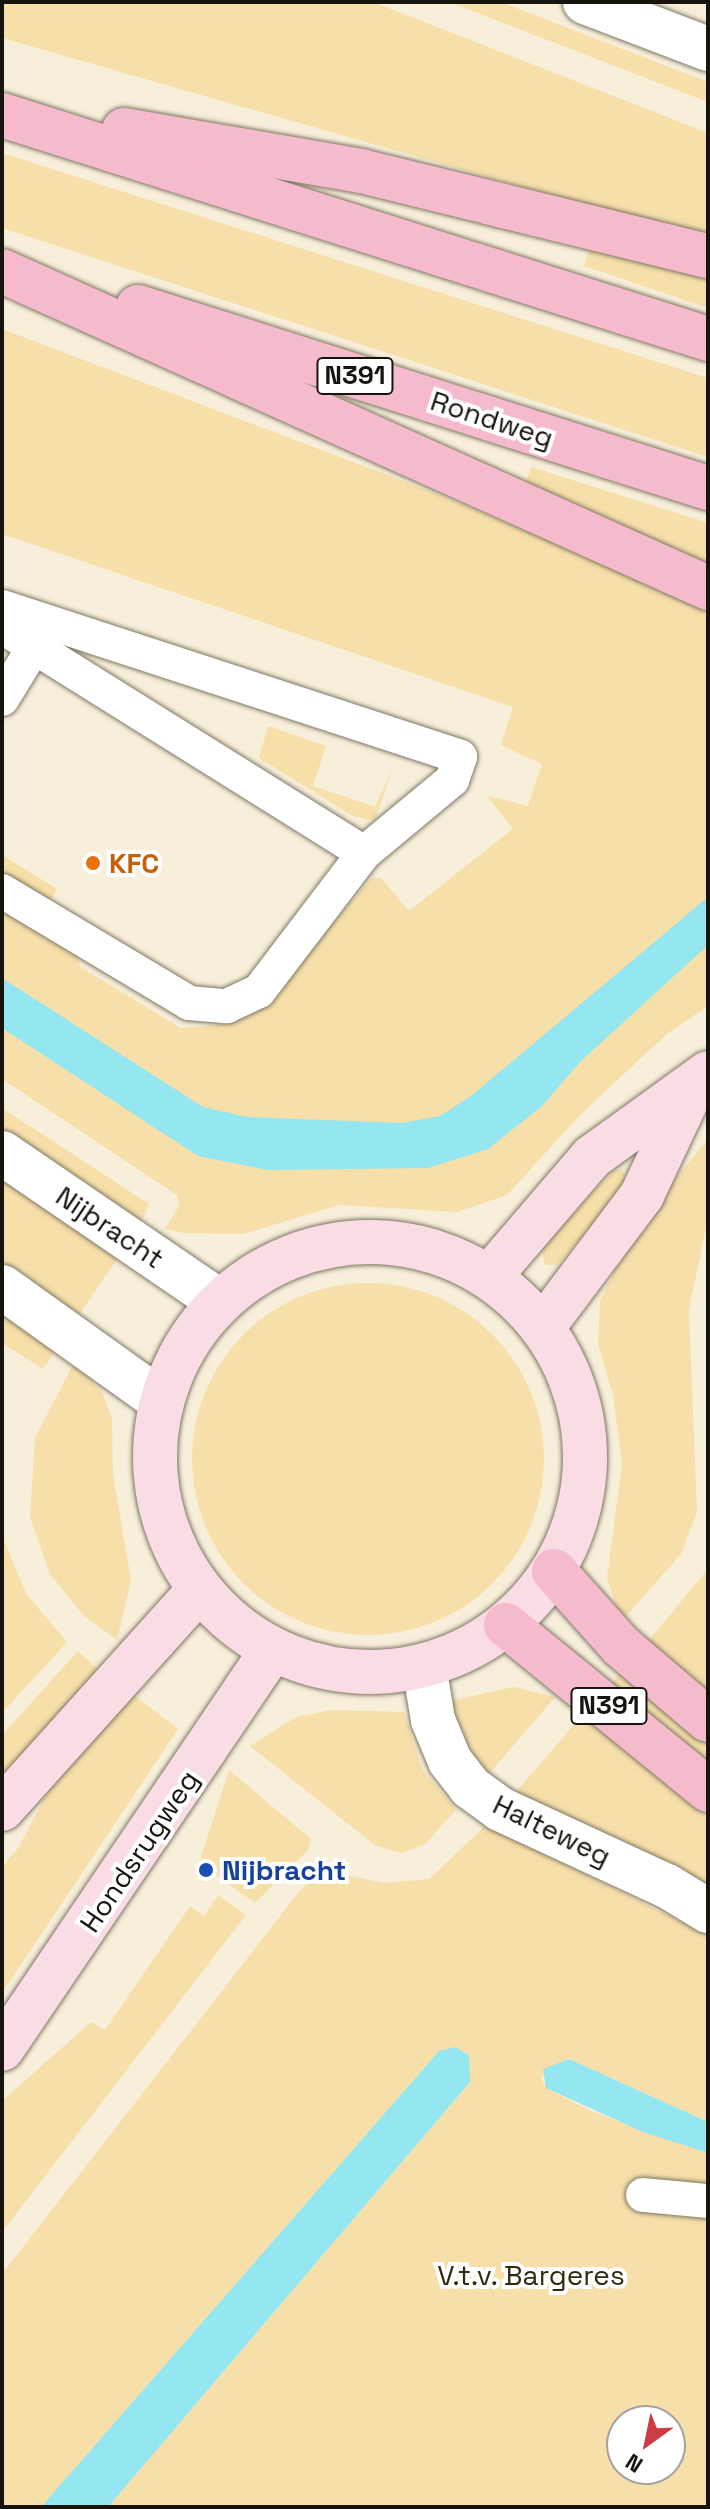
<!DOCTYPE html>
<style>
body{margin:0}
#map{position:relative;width:710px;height:2509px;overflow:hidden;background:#f7efda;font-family:"Space Grotesk",sans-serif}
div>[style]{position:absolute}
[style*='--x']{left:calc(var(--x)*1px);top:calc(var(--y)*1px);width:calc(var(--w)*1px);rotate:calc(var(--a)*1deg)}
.green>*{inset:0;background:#f6dfa9}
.round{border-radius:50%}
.water>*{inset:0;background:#94e6f0}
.roads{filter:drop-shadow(0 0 2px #7f7865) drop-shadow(0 0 2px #7f7865)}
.service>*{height:34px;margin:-17px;padding:0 17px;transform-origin:17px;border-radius:17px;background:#fff}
.minor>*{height:44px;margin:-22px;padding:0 22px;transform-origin:22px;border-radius:22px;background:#fff}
.tertiary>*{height:44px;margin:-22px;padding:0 22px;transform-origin:22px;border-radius:22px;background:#fff}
.secondary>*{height:44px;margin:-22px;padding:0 22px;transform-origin:22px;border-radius:22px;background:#fadce5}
.secondary>.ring{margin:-22px;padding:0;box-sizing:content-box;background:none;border:44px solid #fadce5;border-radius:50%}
.primary>*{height:44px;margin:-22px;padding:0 22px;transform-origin:22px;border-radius:22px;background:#f5bacb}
.dots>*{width:22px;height:22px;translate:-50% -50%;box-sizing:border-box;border:4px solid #fff;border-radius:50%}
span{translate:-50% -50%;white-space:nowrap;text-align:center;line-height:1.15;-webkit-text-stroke:8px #fff;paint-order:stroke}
.shield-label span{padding:2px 6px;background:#fff;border:2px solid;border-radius:6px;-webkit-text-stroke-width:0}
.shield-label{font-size:26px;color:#17140d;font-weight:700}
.street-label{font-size:28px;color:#17140d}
.food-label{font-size:28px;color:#c56008;font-weight:700}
.left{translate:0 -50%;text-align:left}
.transit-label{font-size:28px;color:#164399;font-weight:700}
.park-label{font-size:28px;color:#32280d}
.frame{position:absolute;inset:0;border:4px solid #17140d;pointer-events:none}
.north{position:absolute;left:606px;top:2405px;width:80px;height:80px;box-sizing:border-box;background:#fff;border:2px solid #a2a19e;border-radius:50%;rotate:213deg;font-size:22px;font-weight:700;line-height:32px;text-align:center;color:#17140d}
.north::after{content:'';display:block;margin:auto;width:28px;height:36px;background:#cc3c44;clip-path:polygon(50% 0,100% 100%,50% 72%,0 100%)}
</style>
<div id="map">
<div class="green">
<div style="clip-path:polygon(2px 2px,373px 2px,708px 133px,708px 240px,2px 38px)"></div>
<div style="clip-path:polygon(449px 2px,501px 2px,708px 82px,708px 102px)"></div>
<div style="clip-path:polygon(2px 153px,708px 378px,708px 457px,2px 228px)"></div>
<div style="clip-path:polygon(591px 243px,708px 274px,708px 308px,584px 266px)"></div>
<div style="clip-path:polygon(2px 329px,435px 493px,708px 608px,708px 1006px,668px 1033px,581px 1114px,507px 1195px,457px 1212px,339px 1205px,243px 1234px,185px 1233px,165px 1229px,179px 1206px,177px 1195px,2px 1079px,2px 905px,77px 951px,80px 967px,181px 1028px,220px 1025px,261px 1006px,372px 878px,381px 878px,409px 911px,513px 829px,487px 796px,528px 806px,542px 764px,501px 745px,513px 707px,2px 534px)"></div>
<div style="clip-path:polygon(531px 467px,708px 523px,708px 571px,523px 492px)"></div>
<div style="clip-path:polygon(268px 726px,326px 746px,313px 786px,375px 807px,392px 769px,375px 821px,353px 816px,259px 758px)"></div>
<div style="clip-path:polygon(2px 855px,57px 889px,50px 901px,2px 875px)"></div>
<div style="clip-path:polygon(2px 1108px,149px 1204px,142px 1221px,2px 1131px)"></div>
<div style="clip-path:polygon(708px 1139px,708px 1217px,689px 1310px,697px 1512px,681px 1554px,621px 1622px,607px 1578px,622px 1464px,613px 1395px,598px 1344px,600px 1300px,641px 1221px)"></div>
<div style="clip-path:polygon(622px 1169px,628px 1185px,557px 1265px,545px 1265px,541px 1248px,613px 1171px)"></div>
<div style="clip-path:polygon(2px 1173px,121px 1253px,77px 1318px,2px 1269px)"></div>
<div class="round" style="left:192px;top:1283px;width:352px;height:352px"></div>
<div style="clip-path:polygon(2px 1312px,56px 1350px,43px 1369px,2px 1343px)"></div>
<div style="clip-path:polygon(74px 1363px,102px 1392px,112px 1419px,113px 1474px,131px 1580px,117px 1640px,83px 1615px,50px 1574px,30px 1517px,35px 1438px)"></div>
<div style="clip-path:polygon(2px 1536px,27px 1595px,67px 1642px,2px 1713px)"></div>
<div style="clip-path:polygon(708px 1569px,708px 1699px,644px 1646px)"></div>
<div style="clip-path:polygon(78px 1651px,98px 1669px,2px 1776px,2px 1735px)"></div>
<div style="clip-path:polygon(622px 1671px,708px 1744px,708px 1771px,610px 1685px)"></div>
<div style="clip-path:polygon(514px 1687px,555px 1697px,486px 1777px,445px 1702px)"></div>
<div style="clip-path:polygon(127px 1690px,178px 1729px,2px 1993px,2px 1867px,19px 1847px,64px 1760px)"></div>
<div style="clip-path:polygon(332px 1710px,404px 1712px,422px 1769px,456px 1810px,425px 1844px,403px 1853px,376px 1846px,250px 1746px,296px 1717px)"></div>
<div style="clip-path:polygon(585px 1712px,708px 1817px,708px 1892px,515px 1793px)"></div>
<div style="clip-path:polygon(229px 1770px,311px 1839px,308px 1850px,255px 1903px,199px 1863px)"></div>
<div style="clip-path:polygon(evenodd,486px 1825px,708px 1935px,708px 2122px,569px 2059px,541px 2077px,546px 2088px,591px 2111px,708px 2153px,708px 2507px,108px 2507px,470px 2082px,455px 2047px,439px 2051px,41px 2507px,2px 2507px,2px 2274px,302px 1888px,329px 1872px,384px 1883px,429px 1879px,486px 1825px,622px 2421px,670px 2421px,670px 2469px,622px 2469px,622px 2421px)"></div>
<div style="clip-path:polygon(218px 1895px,246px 1915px,2px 2232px,2px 2101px,91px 2022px,105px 2030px,190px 1906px,204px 1916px)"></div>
</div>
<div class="water">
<div style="clip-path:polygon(708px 897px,708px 945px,580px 1062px,543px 1105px,488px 1149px,428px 1168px,268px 1170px,198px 1156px,2px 1028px,2px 978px,203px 1107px,247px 1117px,402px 1123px,440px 1116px,471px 1096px)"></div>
<div style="clip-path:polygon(455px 2047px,469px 2055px,470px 2082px,108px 2507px,41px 2507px,439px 2051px)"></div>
<div style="clip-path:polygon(569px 2059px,708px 2122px,708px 2153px,643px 2132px,546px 2088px,543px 2069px)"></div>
</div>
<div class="roads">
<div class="service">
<div style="--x:2;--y:607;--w:482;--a:18.1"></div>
<div style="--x:460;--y:757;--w:24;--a:109"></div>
<div style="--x:452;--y:780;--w:114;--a:140.3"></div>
<div style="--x:364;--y:853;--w:427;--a:-148"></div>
<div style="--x:2;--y:699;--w:61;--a:-58.4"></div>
<div style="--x:2;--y:891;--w:218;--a:30.9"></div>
<div style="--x:189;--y:1003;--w:38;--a:5"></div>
<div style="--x:227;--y:1006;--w:35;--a:-25"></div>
<div style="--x:259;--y:991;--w:173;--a:-52.7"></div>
<div style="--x:643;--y:2195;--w:65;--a:5.3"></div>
</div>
<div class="minor">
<div style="--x:2;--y:1153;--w:263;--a:34.3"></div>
<div style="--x:2;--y:1287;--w:194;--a:35.6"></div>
<div style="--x:424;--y:1666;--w:55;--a:80.5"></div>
<div style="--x:433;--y:1720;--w:44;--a:67.5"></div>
<div style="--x:450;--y:1761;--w:33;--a:52"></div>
<div style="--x:470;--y:1787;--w:37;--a:36"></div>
<div style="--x:500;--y:1809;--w:184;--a:24.8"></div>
<div style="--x:667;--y:1886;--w:48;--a:31.4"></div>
</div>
<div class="tertiary">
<div style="--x:585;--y:2;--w:132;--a:20.9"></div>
</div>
<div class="secondary">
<div class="ring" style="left:155px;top:1242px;width:386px;height:386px"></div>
<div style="--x:489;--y:1277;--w:158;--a:-49.4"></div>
<div style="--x:592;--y:1157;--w:143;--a:-35.9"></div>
<div style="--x:543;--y:1327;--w:165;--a:-53.1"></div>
<div style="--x:642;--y:1195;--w:115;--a:-64.8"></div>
<div style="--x:2;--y:1809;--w:295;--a:-48"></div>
<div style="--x:2;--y:2049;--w:482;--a:-55.9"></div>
</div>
<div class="primary">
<div style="--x:2;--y:115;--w:741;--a:17.6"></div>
<div style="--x:124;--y:130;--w:241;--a:9.8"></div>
<div style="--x:361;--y:171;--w:357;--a:13.8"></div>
<div style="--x:2;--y:271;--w:774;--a:24.18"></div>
<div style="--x:138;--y:307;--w:598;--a:17.62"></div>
<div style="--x:554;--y:1571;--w:101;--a:48.2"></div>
<div style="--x:621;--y:1646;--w:114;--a:40.4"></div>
<div style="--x:506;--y:1625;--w:261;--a:39.2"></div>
</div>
</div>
<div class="dots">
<div style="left:93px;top:863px;background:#e8710a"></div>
<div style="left:206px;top:1870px;background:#1a4fb4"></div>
</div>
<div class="shield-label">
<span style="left:355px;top:376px">N391</span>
<span style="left:609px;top:1706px">N391</span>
</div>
<div class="street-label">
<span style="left:492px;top:419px;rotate:18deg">Rondweg</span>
<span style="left:110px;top:1227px;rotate:34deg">Nijbracht</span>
<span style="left:552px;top:1830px;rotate:26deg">Halteweg</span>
<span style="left:139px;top:1851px;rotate:-56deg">Hondsrugweg</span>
</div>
<div class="food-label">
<span class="left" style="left:109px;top:863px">KFC</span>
</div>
<div class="transit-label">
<span class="left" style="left:222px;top:1870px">Nijbracht</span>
</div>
<div class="park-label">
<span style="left:531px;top:2275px">V.t.v. Bargeres</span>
</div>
<div class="frame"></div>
<div class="north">N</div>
</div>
